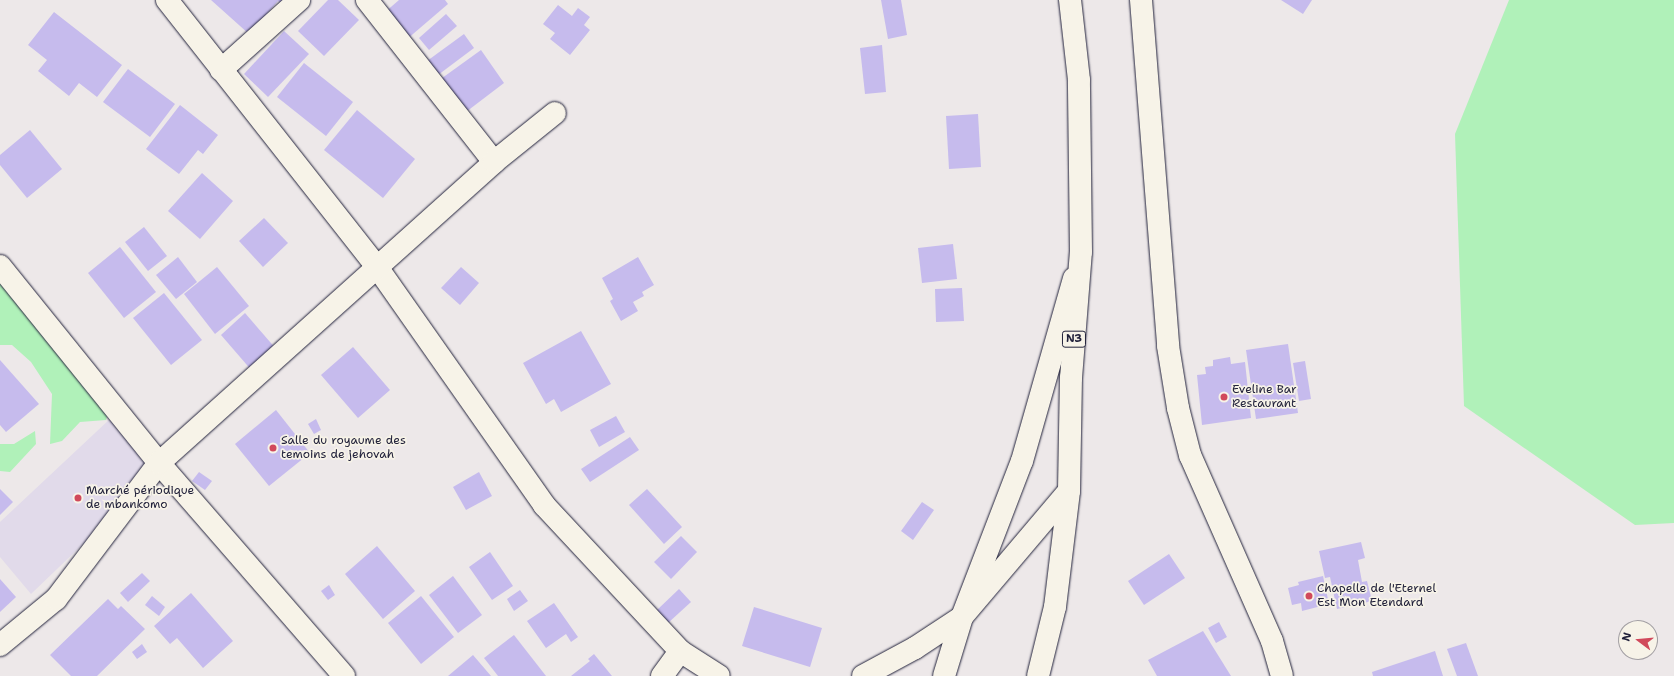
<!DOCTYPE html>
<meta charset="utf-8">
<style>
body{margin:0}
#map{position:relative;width:1674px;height:676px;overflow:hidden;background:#ede8e9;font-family:"Shantell Sans",sans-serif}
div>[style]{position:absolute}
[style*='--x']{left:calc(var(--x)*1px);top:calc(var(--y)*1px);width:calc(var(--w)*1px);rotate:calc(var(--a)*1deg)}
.built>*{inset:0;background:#e1daea}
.green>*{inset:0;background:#b0f1b9}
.building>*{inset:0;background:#c6bbed}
.roads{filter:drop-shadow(0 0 1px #22223b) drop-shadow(0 0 1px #22223b)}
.minor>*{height:22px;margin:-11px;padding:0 11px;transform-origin:11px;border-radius:11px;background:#f7f3e8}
.highway>*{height:22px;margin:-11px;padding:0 11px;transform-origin:11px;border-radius:11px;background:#f7f3e8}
.dots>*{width:11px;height:11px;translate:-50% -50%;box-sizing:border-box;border:2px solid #f7f3e8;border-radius:50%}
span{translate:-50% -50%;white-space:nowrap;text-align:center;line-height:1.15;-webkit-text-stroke:3.5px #f7f3e8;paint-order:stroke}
.shield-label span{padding:1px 3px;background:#f7f3e8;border:1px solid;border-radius:3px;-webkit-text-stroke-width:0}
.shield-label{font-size:11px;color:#22223b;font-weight:700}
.poi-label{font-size:12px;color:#22223b}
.left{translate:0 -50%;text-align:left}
.north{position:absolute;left:1618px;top:620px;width:40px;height:40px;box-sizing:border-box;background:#f7f3e8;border:1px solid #a29fa3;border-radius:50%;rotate:286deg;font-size:11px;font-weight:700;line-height:16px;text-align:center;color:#22223b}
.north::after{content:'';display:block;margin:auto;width:14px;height:18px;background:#d1495b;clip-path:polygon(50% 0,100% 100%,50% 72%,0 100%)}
</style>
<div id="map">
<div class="built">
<div style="clip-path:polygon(111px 418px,155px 475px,31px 594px,0 557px,0 522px)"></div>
</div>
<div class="green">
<div style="clip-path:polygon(1509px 0,1674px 0,1674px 523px,1635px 525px,1464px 406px,1455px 134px)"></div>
<div style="clip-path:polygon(0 279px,110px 407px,106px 420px,80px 422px,62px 441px,50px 444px,52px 394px,31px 362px,12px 345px,0 345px)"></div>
<div style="clip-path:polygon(35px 431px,36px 444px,10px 472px,0 471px,0 444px,14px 444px)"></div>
</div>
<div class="building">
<div style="clip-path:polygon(211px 0,286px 0,282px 4px,278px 1px,249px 34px)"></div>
<div style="clip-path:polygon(328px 0,338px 0,359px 20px,324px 56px,298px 31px)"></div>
<div style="clip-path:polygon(399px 0,445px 0,448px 4px,406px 40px,384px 13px)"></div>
<div style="clip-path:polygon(881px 0,901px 0,907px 35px,888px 39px)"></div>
<div style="clip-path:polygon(1281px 0,1312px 0,1303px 14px)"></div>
<div style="clip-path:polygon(558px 5px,572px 16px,578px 8px,590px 17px,584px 25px,590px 30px,570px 55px,550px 39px,555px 33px,543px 24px)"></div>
<div style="clip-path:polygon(54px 12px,122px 65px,97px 97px,79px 83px,69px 96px,38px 71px,47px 60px,28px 45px)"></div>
<div style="clip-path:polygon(446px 14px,457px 26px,429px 50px,419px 38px)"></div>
<div style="clip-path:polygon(284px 31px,309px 54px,268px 97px,244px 74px)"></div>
<div style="clip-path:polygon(464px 34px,474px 48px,438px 75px,427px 61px)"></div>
<div style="clip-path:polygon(882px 45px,886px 92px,865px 94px,860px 48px)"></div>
<div style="clip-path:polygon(481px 50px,504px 83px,462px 115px,438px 81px)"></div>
<div style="clip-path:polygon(304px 63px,353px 102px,326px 136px,277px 97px)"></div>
<div style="clip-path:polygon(128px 69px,175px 104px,150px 137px,103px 102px)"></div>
<div style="clip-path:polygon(180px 105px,218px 135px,203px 154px,198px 150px,179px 174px,146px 149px)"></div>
<div style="clip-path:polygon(357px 110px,415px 159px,383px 198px,324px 150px)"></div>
<div style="clip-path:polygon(978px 114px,981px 167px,949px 169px,946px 116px)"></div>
<div style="clip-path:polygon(30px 130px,62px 169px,27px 198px,0 165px,0 155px)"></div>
<div style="clip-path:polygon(202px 173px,233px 201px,200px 239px,168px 211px)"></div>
<div style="clip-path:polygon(264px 218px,288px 243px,263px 267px,239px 241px)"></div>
<div style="clip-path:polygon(144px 227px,167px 256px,148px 271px,125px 242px)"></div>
<div style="clip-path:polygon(953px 244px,957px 279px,922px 283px,918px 248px)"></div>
<div style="clip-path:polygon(120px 247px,156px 292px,124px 318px,88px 273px)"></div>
<div style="clip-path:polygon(178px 257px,197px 282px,176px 299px,156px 275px)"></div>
<div style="clip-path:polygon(638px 257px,654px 285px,642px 292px,644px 296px,633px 302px,638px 311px,621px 321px,610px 301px,613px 299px,602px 278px)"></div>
<div style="clip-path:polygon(217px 267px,249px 306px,215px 334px,184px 294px)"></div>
<div style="clip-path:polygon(461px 267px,479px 283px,460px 305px,441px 288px)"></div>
<div style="clip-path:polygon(962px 288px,964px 321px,936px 322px,935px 289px)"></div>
<div style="clip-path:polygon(164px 293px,202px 340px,171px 365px,133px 318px)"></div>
<div style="clip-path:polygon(245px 313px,277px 350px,253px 372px,221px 335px)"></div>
<div style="clip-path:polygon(581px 331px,611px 384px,561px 412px,554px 399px,546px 404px,523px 363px)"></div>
<div style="clip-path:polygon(1288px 344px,1298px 413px,1256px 419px,1246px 350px)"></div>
<div style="clip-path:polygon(353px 347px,390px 390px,358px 418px,321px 375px)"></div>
<div style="clip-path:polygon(1230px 357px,1231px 364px,1245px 362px,1251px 418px,1202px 425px,1197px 375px,1206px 374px,1205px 367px,1213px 366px,1213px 360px)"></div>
<div style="clip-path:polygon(0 360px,39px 404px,6px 432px,0 425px)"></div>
<div style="clip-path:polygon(1305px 361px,1311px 399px,1299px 401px,1293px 363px)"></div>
<div style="clip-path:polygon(276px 410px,310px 453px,269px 486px,235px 444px)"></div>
<div style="clip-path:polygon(616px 416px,625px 432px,599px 447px,590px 430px)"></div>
<div style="clip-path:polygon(316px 419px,321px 430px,314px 434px,308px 424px)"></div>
<div style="clip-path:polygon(630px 437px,639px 450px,590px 482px,581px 469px)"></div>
<div style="clip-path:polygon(199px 472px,212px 481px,205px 490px,192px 481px)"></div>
<div style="clip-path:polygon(479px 472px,492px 496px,466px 510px,453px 487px)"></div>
<div style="clip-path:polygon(0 489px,13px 502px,0 515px)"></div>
<div style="clip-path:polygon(647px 489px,682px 527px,664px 544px,629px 505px)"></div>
<div style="clip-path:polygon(922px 502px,934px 510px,913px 540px,901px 531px)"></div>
<div style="clip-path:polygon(681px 536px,697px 552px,671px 579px,654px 562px)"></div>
<div style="clip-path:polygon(1361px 542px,1365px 558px,1358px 560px,1362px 582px,1367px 581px,1372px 601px,1337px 609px,1330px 577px,1325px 578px,1319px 551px)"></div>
<div style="clip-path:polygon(377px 546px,415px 591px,383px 619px,345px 574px)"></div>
<div style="clip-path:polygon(490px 552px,513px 586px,492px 600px,469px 567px)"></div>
<div style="clip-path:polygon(1169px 554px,1185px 578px,1144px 605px,1128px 581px)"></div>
<div style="clip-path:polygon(142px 573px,150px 581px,128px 602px,120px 593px)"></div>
<div style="clip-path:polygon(453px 576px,482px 615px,458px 633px,429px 595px)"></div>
<div style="clip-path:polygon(1323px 576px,1329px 604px,1302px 611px,1301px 603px,1292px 605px,1288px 588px,1299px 585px,1298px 582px)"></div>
<div style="clip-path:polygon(0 579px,16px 597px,0 612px)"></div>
<div style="clip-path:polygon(329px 585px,335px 595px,328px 600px,321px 591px)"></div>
<div style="clip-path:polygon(679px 589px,691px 602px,668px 623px,657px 610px)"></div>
<div style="clip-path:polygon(520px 590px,528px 601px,514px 611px,507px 599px)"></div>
<div style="clip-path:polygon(191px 593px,233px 641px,203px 668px,177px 638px,170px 644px,154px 626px)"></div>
<div style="clip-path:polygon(152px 596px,165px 607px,159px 616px,145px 605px)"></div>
<div style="clip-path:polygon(421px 596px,454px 637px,421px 664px,388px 623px)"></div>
<div style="clip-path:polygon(108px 599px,118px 609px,121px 606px,145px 629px,97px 676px,71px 676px,50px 655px)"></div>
<div style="clip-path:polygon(554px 603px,578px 637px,571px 642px,566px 634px,546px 648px,527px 621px)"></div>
<div style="clip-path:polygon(754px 607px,822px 628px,810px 667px,742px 646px)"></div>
<div style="clip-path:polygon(1219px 622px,1227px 637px,1216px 643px,1208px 628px)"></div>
<div style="clip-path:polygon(1203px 631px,1231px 676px,1157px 676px,1148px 660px)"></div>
<div style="clip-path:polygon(514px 635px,546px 676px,498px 676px,484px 658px)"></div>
<div style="clip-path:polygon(1466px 643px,1478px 676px,1457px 676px,1447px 649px)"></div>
<div style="clip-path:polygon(142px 644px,147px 652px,137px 659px,132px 652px)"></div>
<div style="clip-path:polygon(1435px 651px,1443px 676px,1373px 676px,1372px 672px)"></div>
<div style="clip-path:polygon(594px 654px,612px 676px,571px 676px,590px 661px,588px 659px)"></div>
<div style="clip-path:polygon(473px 655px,491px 676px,448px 676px)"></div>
</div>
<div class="roads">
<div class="minor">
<div style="--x:167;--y:0;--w:340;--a:51.8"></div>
<div style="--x:377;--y:267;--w:291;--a:54.9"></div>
<div style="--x:544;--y:505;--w:200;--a:47"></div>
<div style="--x:680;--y:651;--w:46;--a:32.7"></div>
<div style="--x:367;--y:0;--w:206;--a:51.9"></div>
<div style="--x:1141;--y:0;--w:347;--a:85.5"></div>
<div style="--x:1168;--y:346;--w:63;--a:80.8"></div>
<div style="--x:1178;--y:408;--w:49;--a:75.7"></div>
<div style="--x:1190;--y:455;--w:203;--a:66.2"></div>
<div style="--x:1272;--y:641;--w:36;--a:74"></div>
<div style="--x:221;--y:70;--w:105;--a:-41.9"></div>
<div style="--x:0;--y:266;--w:253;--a:51.1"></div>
<div style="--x:159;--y:463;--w:282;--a:49"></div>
<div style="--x:0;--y:645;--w:72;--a:-39.4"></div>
<div style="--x:56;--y:599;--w:171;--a:-52.9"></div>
<div style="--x:159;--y:463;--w:450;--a:-41.9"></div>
<div style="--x:494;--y:162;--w:78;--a:-38.8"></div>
<div style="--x:662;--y:676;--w:31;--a:-54"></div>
<div style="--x:863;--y:676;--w:59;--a:-28.3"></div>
<div style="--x:915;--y:648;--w:56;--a:-33.4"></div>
<div style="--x:962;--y:617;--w:165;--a:-49.7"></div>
<div style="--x:944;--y:676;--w:62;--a:-73"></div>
<div style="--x:962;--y:617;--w:167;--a:-69"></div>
<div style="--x:1022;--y:461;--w:190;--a:-74.1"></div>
</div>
<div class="highway">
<div style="--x:1038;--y:676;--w:71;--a:-76.2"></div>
<div style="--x:1055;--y:607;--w:117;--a:-83.1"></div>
<div style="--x:1069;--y:491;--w:113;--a:-89"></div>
<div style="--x:1071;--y:378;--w:126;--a:-85.5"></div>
<div style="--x:1081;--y:252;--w:172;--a:-90.7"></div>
<div style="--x:1079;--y:80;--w:81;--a:-96.4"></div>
</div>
</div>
<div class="dots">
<div style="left:1224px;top:397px;background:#d1495b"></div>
<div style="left:273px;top:448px;background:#d1495b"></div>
<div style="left:78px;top:498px;background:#d1495b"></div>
<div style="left:1309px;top:596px;background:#d1495b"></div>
</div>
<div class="shield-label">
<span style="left:1074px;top:339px">N3</span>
</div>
<div class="poi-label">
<span class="left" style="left:1232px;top:397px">Eveline Bar<br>Restaurant</span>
<span class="left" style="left:281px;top:448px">Salle du royaume des<br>temoins de jehovah</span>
<span class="left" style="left:86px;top:498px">Marché périodique<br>de mbankomo</span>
<span class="left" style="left:1317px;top:596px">Chapelle de l'Eternel<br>Est Mon Etendard</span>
</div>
<div class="north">N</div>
</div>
